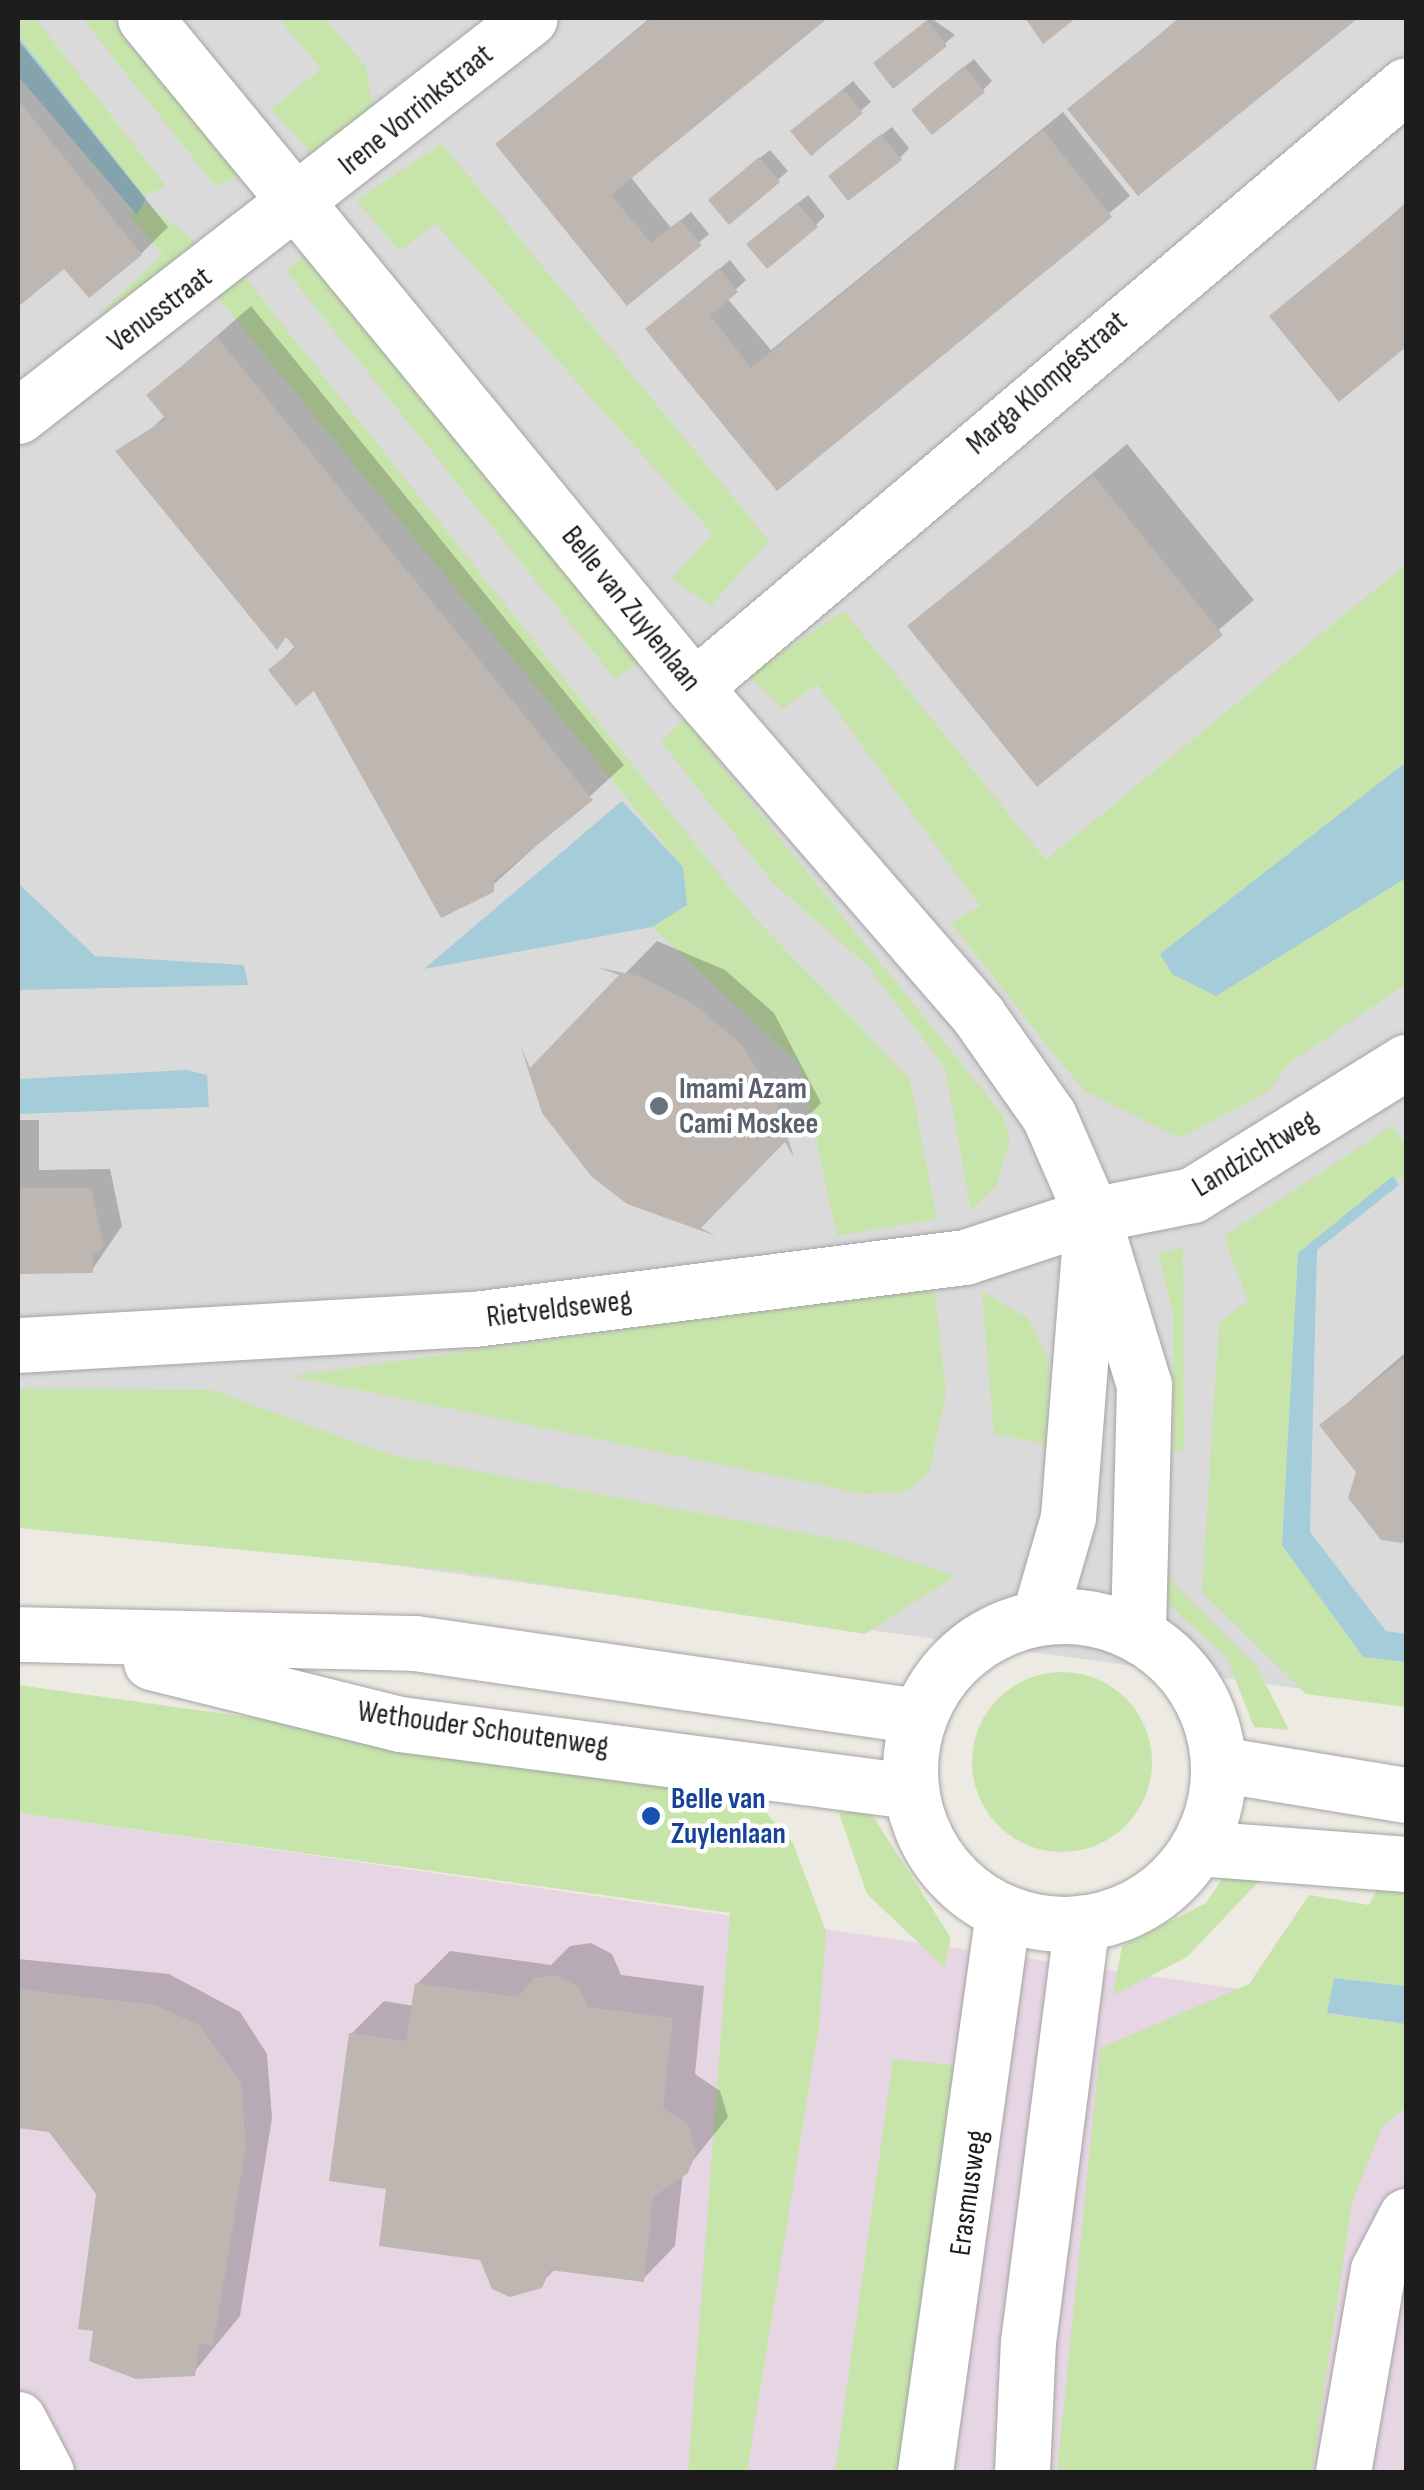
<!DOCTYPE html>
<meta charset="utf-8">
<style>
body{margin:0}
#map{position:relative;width:1424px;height:2490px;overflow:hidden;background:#edeae3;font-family:"Sofia Sans Condensed",sans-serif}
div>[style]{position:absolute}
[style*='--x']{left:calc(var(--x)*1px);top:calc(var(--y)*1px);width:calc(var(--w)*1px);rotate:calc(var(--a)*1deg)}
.residential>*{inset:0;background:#dbdada}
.industrial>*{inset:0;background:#e6d5e3}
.grass>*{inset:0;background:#c7e5ab}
.round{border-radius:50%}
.water>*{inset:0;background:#a5ccd9}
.shadow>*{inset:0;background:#0003}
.building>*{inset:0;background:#beb6b0}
.roads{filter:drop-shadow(0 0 2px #a4a4a4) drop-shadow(0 0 2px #a4a4a4)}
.minor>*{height:55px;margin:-27.5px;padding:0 27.5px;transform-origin:27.5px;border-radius:27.5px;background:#fff}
.minor>.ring{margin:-27.5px;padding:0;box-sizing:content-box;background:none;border:55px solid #fff;border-radius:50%}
.dots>*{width:28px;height:28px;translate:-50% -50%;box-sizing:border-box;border:5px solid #fff;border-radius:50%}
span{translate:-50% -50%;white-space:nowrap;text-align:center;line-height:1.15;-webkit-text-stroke:9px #fff;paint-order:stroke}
.street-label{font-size:30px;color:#1d1d1d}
.worship-label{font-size:30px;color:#5b616d;font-weight:700}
.left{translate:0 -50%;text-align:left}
.transit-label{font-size:30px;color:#164399;font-weight:700}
.frame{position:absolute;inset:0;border:20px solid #1d1d1d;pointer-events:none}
</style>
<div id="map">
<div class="residential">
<div style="clip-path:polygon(18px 18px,1406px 18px,1406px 1703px,18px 1514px)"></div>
</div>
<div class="industrial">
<div style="clip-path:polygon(18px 1813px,1406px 2013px,1406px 2472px,18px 2472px)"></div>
</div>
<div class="grass">
<div style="clip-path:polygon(18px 18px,35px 18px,166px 186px,144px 196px,18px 36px)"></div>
<div style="clip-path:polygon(82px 18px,115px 18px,242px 173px,216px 187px)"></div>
<div style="clip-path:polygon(279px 18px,325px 18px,366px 67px,373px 111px,313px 155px,271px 109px,321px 69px)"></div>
<div style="clip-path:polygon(442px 144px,769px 541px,711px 606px,671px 579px,713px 534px,436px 224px,399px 251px,356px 200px)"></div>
<div style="clip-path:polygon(146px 203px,204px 249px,114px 326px,103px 310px,163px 254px,128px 214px)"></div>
<div style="clip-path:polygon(311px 250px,642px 660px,615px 679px,286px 271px)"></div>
<div style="clip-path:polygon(240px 271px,751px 914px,910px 1079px,937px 1219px,837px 1236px,800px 1065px,652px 927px,687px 905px,683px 867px,215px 294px)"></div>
<div style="clip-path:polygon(1406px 564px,1406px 762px,1160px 954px,1216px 996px,1406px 878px,1406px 984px,1288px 1064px,1269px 1091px,1180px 1138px,1086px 1092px,1060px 1062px,951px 923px,980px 906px,817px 684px,783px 709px,748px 675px,844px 611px,1046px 860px)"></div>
<div style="clip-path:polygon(684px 719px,1001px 1113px,1010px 1138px,997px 1185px,971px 1210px,945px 1068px,866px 964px,774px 884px,661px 742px)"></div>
<div style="clip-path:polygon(1392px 1126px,1406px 1146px,1406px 1184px,1401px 1177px,1298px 1253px,1282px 1544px,1363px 1657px,1406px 1662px,1406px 1707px,1306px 1694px,1202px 1592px,1219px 1322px,1248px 1301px,1224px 1236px)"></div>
<div style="clip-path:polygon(1183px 1248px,1184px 1450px,1174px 1451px,1173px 1314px,1158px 1253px)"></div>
<div style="clip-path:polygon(934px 1286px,946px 1393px,929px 1472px,907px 1491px,864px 1494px,291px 1376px)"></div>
<div style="clip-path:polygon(982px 1291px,1028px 1318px,1049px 1360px,1046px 1444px,994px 1434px)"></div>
<div style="clip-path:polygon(18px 1389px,212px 1390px,387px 1454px,852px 1542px,955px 1576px,865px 1634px,460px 1571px,18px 1528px)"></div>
<div style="clip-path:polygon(1167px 1576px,1256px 1665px,1289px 1730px,1254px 1727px,1226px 1656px,1169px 1605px)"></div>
<div class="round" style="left:972px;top:1672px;width:180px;height:180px"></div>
<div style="clip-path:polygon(18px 1685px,742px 1786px,793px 1843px,826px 1931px,819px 2026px,747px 2472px,688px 2472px,730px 1913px,18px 1813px)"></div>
<div style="clip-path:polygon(869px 1810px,951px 1938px,944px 1967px,867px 1894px,839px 1813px)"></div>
<div style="clip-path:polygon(1231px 1866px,1264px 1876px,1187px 1957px,1113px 1995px,1122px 1946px,1206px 1903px)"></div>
<div style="clip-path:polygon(1379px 1885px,1406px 1888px,1406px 1986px,1334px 1978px,1328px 2014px,1406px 2024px,1406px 2107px,1382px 2127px,1352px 2203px,1312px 2472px,1057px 2472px,1100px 2048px,1249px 1984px,1309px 1895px,1369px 1905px)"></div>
<div style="clip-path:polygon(893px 2059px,954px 2065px,900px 2472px,835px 2472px)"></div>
</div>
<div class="water">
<div style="clip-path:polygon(18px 36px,146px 198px,137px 215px,18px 76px)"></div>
<div style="clip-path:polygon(1406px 762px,1406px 878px,1216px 996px,1172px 974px,1160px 954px)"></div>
<div style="clip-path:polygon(622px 801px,683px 867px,687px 905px,652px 927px,424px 969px)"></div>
<div style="clip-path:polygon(18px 883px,95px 956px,244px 965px,248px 985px,18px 990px)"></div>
<div style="clip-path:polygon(187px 1070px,207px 1075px,209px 1107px,18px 1114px,18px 1079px)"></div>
<div style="clip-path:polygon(1393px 1176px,1399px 1185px,1317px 1250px,1310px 1532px,1386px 1631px,1406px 1634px,1406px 1662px,1363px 1657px,1282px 1545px,1298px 1253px)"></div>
<div style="clip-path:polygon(1334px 1978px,1406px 1986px,1406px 2024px,1327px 2013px)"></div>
</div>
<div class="shadow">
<div style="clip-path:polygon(650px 18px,825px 18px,630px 176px,671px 228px,691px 212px,709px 234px,628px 303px,499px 144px)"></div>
<div style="clip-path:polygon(931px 18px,955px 35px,894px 85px,885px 54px)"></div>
<div style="clip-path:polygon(1179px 18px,1354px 18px,1139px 192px,1071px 109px)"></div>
<div style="clip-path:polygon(18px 40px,168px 227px,141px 254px,65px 266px,18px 304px)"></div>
<div style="clip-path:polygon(974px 59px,992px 81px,983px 90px,924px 100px)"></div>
<div style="clip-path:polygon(853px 81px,871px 102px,811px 153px,803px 122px)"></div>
<div style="clip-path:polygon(1063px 112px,1130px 196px,778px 487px,649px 329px,730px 260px,746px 280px,727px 298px,771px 350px)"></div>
<div style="clip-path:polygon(892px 127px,909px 148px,900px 158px,841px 167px)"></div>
<div style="clip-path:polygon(770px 150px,788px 171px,778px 180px,720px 190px)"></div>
<div style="clip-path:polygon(808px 195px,825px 216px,816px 225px,759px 235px)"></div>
<div style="clip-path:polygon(1406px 203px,1406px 344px,1339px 398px,1272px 317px)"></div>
<div style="clip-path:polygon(251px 306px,624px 765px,491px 887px,315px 687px,271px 671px,296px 645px,123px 456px,166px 415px,149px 395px)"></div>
<div style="clip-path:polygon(1127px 444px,1254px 600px,1037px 783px,910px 627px)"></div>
<div style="clip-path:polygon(657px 941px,725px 970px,774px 1013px,821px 1103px,697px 1229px,544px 1112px,529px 1072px)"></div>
<div style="clip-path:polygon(18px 1120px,39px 1120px,39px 1170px,110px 1169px,122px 1226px,92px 1270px,18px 1271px)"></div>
<div style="clip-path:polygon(1406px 1352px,1406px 1536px,1382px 1537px,1359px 1472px,1322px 1425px)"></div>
<div style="clip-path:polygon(591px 1943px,612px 1954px,621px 1975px,704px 1986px,695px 2074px,720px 2091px,728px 2117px,683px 2173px,675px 2246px,643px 2279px,556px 2268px,535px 2290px,389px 2187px,351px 2034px,384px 2001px,414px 2006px,417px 1984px,450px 1951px,551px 1965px,570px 1946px)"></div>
<div style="clip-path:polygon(18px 1959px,169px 1974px,240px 2012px,267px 2054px,272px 2118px,240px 2316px,194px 2372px,96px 2329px,99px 2193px,51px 2130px,18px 2125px)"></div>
</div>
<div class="building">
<div style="clip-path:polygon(652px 18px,828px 18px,611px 195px,651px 243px,680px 220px,702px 245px,627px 306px,495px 144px)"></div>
<div style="clip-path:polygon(1025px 18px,1076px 18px,1043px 44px)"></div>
<div style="clip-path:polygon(1180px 18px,1358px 18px,1138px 196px,1067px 109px)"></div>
<div style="clip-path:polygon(927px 20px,947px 46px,893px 89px,873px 63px)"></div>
<div style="clip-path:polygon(964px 66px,985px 92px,932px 135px,911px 110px)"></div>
<div style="clip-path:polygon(843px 89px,863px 113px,811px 156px,790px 131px)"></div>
<div style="clip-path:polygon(18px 100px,142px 255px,89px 298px,64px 269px,18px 307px)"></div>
<div style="clip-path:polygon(1043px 130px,1112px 217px,777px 491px,645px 329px,719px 268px,738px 292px,710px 315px,751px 368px)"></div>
<div style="clip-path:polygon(881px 134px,902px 160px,848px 201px,828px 176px)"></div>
<div style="clip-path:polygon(759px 157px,780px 182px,729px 225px,708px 200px)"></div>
<div style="clip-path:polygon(797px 203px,818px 227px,767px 269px,746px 244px)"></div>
<div style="clip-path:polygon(1406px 204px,1406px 347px,1339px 402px,1269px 316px)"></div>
<div style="clip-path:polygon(217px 337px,593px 800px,494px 880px,494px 892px,441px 918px,314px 691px,296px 706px,268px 670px,295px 648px,286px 637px,277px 650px,115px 451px,166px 419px,146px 395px)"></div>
<div style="clip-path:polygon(1093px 475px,1223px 635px,1037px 787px,907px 626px)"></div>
<div style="clip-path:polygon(596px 967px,639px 976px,692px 1003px,742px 1045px,776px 1099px,794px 1158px,785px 1142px,701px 1228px,716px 1236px,627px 1204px,592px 1177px,542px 1113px,520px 1044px,530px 1068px,619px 975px)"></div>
<div style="clip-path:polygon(18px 1188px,91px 1188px,104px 1247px,93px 1255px,93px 1273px,18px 1274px)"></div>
<div style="clip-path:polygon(1406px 1357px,1406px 1539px,1402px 1543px,1381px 1540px,1348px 1498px,1356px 1472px,1319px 1425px)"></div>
<div style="clip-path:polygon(557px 1975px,579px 1987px,588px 2007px,673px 2018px,663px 2108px,688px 2124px,696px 2152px,688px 2173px,653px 2197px,644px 2282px,550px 2270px,542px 2288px,510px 2297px,492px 2289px,480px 2260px,379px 2246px,386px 2189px,329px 2181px,349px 2033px,406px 2041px,415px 1983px,518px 1997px,534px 1978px)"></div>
<div style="clip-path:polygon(18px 1989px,155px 2005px,199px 2025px,241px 2082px,246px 2147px,213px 2346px,199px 2343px,195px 2376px,136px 2379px,89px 2361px,93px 2331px,78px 2329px,96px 2194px,49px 2132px,18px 2128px)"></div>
</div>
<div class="roads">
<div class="minor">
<div style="--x:145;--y:18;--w:865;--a:50.63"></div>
<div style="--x:694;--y:687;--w:434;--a:49.1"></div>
<div style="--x:978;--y:1015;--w:123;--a:54.9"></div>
<div style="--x:1049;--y:1116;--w:108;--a:66.5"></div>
<div style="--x:1092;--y:1215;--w:178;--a:73"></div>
<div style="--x:1144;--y:1385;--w:249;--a:91.4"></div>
<div style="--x:18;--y:416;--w:648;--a:-37.86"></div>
<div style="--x:694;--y:687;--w:932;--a:-40.21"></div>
<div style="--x:18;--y:1345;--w:457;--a:-3.3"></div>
<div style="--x:474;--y:1319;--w:495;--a:-7.2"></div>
<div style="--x:965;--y:1257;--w:134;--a:-18.3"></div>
<div style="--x:1092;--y:1215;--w:102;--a:-11.3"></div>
<div style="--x:1192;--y:1195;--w:252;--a:-31.9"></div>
<div class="ring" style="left:910px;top:1616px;width:253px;height:253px"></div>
<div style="--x:1039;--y:1617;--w:104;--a:-73.8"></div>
<div style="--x:1068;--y:1517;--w:270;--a:-85.5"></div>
<div style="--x:18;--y:1634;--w:397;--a:1.3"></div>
<div style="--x:415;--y:1643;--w:508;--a:8.26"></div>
<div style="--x:151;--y:1662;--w:257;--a:14"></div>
<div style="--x:400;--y:1724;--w:514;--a:7.48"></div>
<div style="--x:1218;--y:1764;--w:191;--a:9.4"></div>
<div style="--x:1198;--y:1848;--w:209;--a:4.4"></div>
<div style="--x:18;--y:2419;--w:60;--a:62.2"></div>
<div style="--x:925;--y:2472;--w:565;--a:-82.07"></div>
<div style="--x:1022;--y:2472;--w:130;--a:-87.4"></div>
<div style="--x:1028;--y:2342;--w:423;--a:-82.7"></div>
<div style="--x:1343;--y:2472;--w:205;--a:-80.2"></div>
<div style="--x:1378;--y:2270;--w:61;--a:-62.6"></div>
</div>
</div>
<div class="dots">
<div style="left:659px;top:1106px;background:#6b7280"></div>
<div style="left:651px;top:1816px;background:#1a4fb4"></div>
</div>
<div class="street-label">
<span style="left:416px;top:110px;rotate:-39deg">Irene Vorrinkstraat</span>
<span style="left:160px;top:310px;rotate:-37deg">Venusstraat</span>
<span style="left:1047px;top:383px;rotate:-41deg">Marga Klompéstraat</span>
<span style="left:631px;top:609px;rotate:51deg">Belle van Zuylenlaan</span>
<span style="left:1255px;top:1154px;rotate:-31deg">Landzichtweg</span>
<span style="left:559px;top:1309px;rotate:-7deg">Rietveldseweg</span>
<span style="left:483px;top:1729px;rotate:8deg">Wethouder Schoutenweg</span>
<span style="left:969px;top:2193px;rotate:-82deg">Erasmusweg</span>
</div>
<div class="worship-label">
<span class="left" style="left:679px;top:1106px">Imami Azam<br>Cami Moskee</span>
</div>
<div class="transit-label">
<span class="left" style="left:671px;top:1816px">Belle van<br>Zuylenlaan</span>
</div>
<div class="frame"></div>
</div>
